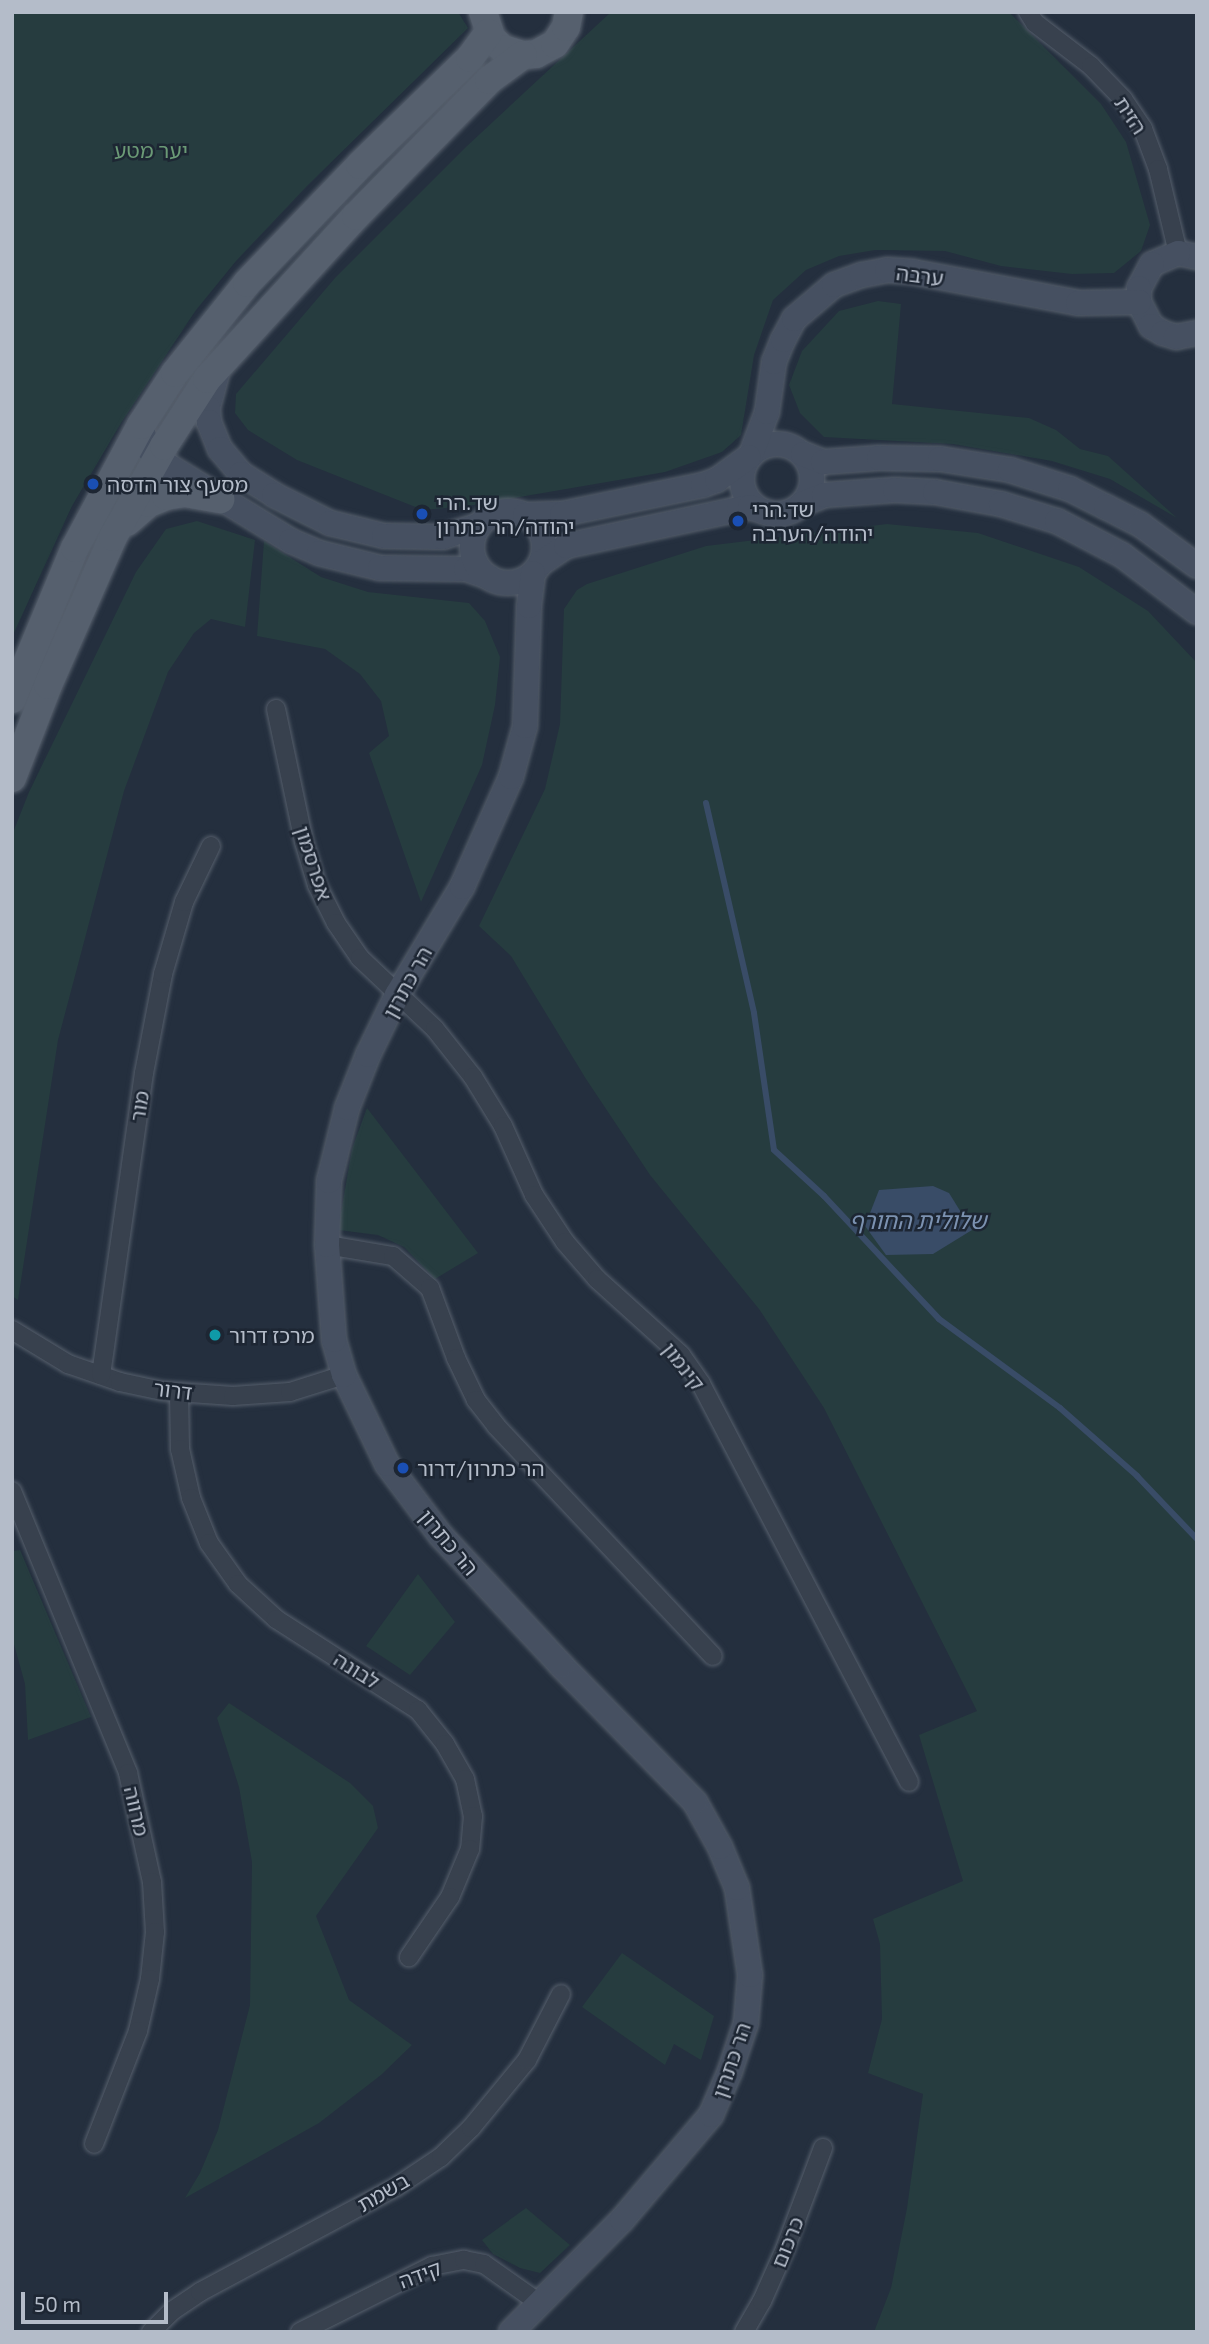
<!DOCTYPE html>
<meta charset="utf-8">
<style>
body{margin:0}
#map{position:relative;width:1209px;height:2344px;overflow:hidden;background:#242f3e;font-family:"Exo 2","Noto Sans Hebrew",sans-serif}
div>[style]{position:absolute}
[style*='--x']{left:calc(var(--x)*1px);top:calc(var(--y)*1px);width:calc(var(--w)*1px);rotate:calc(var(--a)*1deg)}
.green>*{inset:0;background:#263c3f}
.water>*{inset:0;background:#394c67}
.stream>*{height:6px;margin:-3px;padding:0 3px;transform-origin:3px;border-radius:3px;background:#394c67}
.roads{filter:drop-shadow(0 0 2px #565f6c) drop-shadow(0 0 2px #565f6c)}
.street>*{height:18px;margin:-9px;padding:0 9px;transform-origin:9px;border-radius:9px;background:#38414e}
.secondary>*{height:24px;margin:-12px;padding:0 12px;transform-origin:12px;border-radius:12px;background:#465061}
.secondary>.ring{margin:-12px;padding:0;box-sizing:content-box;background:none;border:24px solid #465061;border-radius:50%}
.primary>*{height:28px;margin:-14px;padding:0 14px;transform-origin:14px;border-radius:14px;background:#56606e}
.dots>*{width:19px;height:19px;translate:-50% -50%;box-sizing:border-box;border:4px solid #1d2633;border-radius:50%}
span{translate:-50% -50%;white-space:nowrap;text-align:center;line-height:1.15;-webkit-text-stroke:5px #1d2633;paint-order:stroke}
.street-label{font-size:21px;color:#b4bcc9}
.park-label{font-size:21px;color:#6b9a76}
.poi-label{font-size:21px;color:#b4bcc9}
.left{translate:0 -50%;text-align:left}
.water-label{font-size:23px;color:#7c92b1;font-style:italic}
.frame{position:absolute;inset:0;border:14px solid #b4bcc9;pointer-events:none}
.scale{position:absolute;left:21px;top:2292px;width:147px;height:32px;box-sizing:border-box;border:4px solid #b4bcc9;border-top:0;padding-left:9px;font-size:21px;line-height:24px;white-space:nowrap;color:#b4bcc9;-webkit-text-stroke:5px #1d2633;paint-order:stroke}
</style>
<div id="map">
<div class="green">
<div style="clip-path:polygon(12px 12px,458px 12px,468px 28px,307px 186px,236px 261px,196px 310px,121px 423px,72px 506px,12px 637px)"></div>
<div style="clip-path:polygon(611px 12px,1009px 12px,1101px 104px,1126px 142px,1150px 225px,1141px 251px,1114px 273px,1072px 274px,1001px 266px,945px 251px,875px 250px,839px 256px,806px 270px,773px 300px,754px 355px,741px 435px,722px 452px,665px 472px,468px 506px,423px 510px,297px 460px,248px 430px,235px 413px,236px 394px,335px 278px,467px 146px)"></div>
<div style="clip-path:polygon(878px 301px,901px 304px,892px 404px,1029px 418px,1056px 430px,1080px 449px,1108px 456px,1177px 518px,1110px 479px,1052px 461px,953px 444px,824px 437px,800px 413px,789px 385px,802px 351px,839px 311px)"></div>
<div style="clip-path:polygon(197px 521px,255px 540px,245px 627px,211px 619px,194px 633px,168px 672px,124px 791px,58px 1040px,18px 1300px,12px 1296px,12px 835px,29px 792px,136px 572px,166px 529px)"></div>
<div style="clip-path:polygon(887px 524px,978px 533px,1079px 567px,1148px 611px,1197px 663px,1197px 2332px,874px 2332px,891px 2288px,907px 2208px,923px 2094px,868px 2073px,882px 2019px,880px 1944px,873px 1919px,963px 1881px,919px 1735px,977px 1711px,824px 1408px,759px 1309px,650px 1175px,586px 1079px,511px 956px,479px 926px,545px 789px,560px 724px,564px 609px,577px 590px,587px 584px,706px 546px)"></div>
<div style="clip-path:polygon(264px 541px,321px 577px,368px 592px,469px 603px,485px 621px,500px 657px,495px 705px,482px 765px,421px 902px,369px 753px,389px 736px,381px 701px,360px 674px,325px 649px,257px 636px)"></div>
<div style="clip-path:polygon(367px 1108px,478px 1253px,435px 1279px,404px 1247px,378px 1235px,338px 1230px,352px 1149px)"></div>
<div style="clip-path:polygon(20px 1550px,91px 1717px,28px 1740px,25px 1684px,12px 1637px,12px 1551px)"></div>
<div style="clip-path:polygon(418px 1574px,455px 1622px,410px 1675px,366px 1646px)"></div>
<div style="clip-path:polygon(229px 1703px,350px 1783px,373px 1806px,378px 1828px,316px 1916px,349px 2000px,412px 2045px,381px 2075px,319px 2123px,185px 2198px,200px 2173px,218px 2130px,250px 2005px,252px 1862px,239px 1787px,217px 1718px)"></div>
<div style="clip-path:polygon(622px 1953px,714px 2016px,701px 2060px,674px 2044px,665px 2065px,582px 2007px)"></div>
<div style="clip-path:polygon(526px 2208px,570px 2245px,540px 2273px,520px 2268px,493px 2254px,482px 2240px)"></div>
</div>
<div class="water">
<div style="clip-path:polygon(933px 1186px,949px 1193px,972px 1230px,933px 1254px,886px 1255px,865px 1226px,879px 1190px)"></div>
</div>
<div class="stream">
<div style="--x:706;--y:803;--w:215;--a:77.1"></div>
<div style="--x:754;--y:1013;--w:138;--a:81.7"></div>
<div style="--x:774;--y:1150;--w:68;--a:42.6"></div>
<div style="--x:824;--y:1196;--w:168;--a:46.9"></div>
<div style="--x:939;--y:1319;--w:150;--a:36.3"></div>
<div style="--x:1060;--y:1408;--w:103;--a:41.4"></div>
<div style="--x:1137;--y:1476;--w:87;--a:46.4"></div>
</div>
<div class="roads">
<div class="street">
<div style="--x:1028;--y:12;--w:13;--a:58"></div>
<div style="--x:1035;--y:23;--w:71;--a:37.5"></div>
<div style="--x:1091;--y:66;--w:46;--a:45.9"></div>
<div style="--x:1123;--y:99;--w:36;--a:56"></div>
<div style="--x:1143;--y:129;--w:43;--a:69.4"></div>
<div style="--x:1158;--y:169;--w:86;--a:76.6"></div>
<div style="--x:276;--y:709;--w:136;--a:78.1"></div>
<div style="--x:304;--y:842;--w:45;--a:73.2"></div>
<div style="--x:317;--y:885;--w:42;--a:63.4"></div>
<div style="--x:336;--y:923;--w:42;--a:55.6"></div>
<div style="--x:360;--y:958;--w:103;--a:43.4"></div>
<div style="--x:435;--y:1029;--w:61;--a:51.6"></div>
<div style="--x:473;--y:1077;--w:57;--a:58.5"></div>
<div style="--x:503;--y:1126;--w:76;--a:65.8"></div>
<div style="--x:534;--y:1195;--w:56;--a:56.6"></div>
<div style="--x:565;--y:1242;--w:49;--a:49.1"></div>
<div style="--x:597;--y:1279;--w:113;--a:42.1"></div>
<div style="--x:681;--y:1355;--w:35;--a:55"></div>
<div style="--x:701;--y:1384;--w:449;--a:62.4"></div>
<div style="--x:327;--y:1245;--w:67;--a:9.5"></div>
<div style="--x:393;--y:1256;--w:49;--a:40.9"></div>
<div style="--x:430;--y:1288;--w:75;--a:69.6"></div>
<div style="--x:456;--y:1358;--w:47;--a:64.5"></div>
<div style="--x:476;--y:1400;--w:33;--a:52"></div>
<div style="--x:496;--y:1426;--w:316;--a:46.7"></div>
<div style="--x:12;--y:1330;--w:66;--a:31.3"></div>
<div style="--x:68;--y:1364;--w:55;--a:19.1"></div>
<div style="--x:120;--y:1382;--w:43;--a:12.1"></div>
<div style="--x:162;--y:1391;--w:71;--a:4"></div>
<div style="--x:233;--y:1396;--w:57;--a:-4"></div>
<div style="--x:290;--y:1392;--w:57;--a:-17.5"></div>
<div style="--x:101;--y:1375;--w:305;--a:-81.9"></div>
<div style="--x:144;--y:1073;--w:101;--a:-79.1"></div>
<div style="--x:163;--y:974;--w:75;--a:-73.7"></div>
<div style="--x:184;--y:902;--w:62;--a:-64.3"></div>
<div style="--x:179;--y:1392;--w:57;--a:89"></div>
<div style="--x:180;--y:1449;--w:50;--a:77.3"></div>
<div style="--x:191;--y:1498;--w:48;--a:68.2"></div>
<div style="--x:209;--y:1543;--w:50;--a:54.7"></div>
<div style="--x:238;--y:1584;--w:52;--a:42.6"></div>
<div style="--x:276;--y:1619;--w:169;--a:32.7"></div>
<div style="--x:418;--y:1710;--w:43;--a:51.5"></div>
<div style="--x:445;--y:1744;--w:40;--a:60.3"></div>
<div style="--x:465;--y:1779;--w:38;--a:78"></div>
<div style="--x:473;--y:1816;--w:33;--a:95"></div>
<div style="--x:470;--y:1849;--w:52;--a:112.6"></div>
<div style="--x:450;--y:1897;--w:73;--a:124.3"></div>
<div style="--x:12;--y:1491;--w:305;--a:67.6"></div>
<div style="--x:128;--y:1773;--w:112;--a:77.6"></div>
<div style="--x:152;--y:1882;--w:50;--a:86.6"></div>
<div style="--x:155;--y:1932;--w:47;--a:96.1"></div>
<div style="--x:150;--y:1979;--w:53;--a:103"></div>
<div style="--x:138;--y:2031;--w:121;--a:111.3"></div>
<div style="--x:151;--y:2332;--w:30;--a:-45"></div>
<div style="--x:172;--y:2311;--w:34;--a:-34"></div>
<div style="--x:200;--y:2292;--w:222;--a:-28.2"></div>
<div style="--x:396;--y:2187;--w:54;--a:-33.7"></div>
<div style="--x:441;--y:2157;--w:42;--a:-44"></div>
<div style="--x:471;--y:2128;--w:88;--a:-50.5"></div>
<div style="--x:527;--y:2060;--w:74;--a:-62.7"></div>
<div style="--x:300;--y:2332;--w:148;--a:-26.6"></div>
<div style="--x:432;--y:2266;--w:33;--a:-11"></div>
<div style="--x:464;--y:2260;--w:20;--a:11"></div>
<div style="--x:484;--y:2264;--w:67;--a:35.3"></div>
<div style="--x:744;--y:2332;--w:36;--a:-60"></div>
<div style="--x:762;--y:2301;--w:57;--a:-66.1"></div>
<div style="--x:785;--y:2249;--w:108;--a:-69.4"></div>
</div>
<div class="secondary">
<div style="--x:1197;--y:257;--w:19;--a:-168"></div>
<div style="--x:1178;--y:253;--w:28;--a:157"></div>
<div style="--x:1152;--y:264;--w:27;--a:118"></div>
<div style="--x:1139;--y:288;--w:14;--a:90"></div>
<div style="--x:1139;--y:302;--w:27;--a:63"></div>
<div style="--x:1151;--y:326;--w:14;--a:30"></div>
<div style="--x:1163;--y:333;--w:14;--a:17"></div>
<div style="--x:1176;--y:337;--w:21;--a:-11"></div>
<div style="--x:218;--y:370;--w:39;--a:105"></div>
<div style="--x:208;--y:408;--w:14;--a:86"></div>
<div style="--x:209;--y:422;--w:29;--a:68"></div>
<div style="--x:220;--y:449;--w:33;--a:50"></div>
<div style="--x:241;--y:474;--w:39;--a:32"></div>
<div style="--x:274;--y:495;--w:63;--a:26.6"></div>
<div style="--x:330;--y:523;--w:56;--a:13.5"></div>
<div style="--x:384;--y:536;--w:59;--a:1"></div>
<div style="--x:443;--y:537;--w:39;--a:-18"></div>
<div style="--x:141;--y:425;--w:23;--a:75"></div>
<div style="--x:147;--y:447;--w:16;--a:50"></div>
<div style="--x:157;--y:459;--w:157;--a:31.5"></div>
<div style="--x:291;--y:541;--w:30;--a:23"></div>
<div style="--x:319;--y:553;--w:63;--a:13.8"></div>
<div style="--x:380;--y:568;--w:86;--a:0.7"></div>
<div style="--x:466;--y:569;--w:24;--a:19"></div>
<div class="ring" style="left:742px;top:444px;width:46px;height:46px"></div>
<div style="--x:803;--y:454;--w:22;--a:22"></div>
<div style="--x:823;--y:462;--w:56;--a:-4.1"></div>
<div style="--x:879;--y:458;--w:61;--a:0.9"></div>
<div style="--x:940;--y:459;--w:71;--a:8.9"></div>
<div style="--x:1010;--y:470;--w:63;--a:17.6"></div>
<div style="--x:1070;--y:489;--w:40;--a:26.6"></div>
<div style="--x:1106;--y:507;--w:39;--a:27"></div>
<div style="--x:1141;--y:525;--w:69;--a:36.2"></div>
<div style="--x:751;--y:455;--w:46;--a:-69.6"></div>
<div style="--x:767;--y:412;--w:50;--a:-82"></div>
<div style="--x:774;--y:362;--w:24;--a:-68"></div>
<div style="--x:783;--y:340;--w:24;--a:-62"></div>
<div style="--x:794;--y:319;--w:52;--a:-40.4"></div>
<div style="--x:834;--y:285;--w:30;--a:-20"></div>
<div style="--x:862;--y:275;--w:25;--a:-11"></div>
<div style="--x:887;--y:270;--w:26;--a:4"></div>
<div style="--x:913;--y:272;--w:168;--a:10.6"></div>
<div style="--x:1078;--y:303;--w:61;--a:-0.9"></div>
<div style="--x:802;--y:504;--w:24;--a:-22"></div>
<div style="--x:824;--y:495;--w:71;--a:-4"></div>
<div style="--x:895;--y:490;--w:40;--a:2.9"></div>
<div style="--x:935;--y:492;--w:67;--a:10.3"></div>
<div style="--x:1001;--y:504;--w:59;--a:16.9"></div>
<div style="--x:1057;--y:521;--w:73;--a:27.6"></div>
<div style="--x:1122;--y:555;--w:94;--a:37.2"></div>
<div class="ring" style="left:472px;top:511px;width:48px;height:48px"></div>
<div style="--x:525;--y:515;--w:37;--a:-2"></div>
<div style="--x:562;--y:514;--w:144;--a:-11.6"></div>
<div style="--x:703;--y:485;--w:15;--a:-20"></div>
<div style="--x:717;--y:480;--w:39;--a:-36"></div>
<div style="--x:541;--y:563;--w:30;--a:-34"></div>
<div style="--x:566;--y:546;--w:177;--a:-12.1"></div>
<div style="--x:739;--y:509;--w:11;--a:-10"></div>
<div style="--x:750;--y:507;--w:20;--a:18"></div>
<div style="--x:511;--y:2332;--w:158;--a:-45.3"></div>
<div style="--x:622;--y:2220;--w:138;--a:-49.7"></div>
<div style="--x:711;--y:2115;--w:48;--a:-66.6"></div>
<div style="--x:730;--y:2071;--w:51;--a:-71.6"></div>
<div style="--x:746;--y:2023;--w:48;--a:-85.2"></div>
<div style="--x:750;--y:1975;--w:88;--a:-98.5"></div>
<div style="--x:737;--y:1888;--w:44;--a:-112.5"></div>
<div style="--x:720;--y:1847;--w:51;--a:-119.1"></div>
<div style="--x:695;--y:1802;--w:192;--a:-134.4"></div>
<div style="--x:561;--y:1665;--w:176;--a:-132.9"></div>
<div style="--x:441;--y:1536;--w:90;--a:-126.9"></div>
<div style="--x:387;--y:1464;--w:99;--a:-115.8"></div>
<div style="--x:344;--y:1375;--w:36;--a:-106"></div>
<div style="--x:334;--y:1340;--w:95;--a:-94.2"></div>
<div style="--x:327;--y:1245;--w:64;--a:-88.2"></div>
<div style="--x:329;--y:1181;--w:75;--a:-76.1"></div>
<div style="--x:347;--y:1108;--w:57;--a:-68.4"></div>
<div style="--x:368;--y:1055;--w:67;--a:-64.2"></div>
<div style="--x:397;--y:995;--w:126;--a:-59"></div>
<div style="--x:462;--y:887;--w:120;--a:-66"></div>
<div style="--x:511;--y:777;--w:53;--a:-74.6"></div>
<div style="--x:525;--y:726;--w:120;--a:-88.1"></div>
<div style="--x:529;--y:606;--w:33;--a:-83"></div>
</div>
<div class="primary">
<div style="--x:483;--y:12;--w:28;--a:72"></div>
<div style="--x:492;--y:39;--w:15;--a:42"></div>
<div style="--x:503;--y:49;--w:21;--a:17"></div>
<div style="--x:523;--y:55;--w:13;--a:-4"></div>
<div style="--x:536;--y:54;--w:21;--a:-28"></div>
<div style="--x:555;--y:44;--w:20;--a:-57"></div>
<div style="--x:566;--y:27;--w:15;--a:-79"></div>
<div style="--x:127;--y:522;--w:29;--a:-41"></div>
<div style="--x:149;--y:503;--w:18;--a:-22"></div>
<div style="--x:166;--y:496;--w:19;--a:-9"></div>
<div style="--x:185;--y:493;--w:36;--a:10"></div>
<div style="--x:12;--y:699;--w:164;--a:-67.4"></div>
<div style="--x:75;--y:548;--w:140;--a:-61.8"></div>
<div style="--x:141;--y:425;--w:62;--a:-56.8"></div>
<div style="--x:175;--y:373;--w:115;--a:-51.3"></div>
<div style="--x:247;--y:283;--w:163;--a:-46.2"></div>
<div style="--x:360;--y:165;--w:153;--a:-44.2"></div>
<div style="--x:470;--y:58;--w:31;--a:-54"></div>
<div style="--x:12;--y:778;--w:100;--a:-68.8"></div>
<div style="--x:48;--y:685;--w:162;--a:-66.3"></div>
<div style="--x:113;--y:537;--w:104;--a:-60.7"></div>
<div style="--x:164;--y:446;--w:80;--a:-57.3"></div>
<div style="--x:207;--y:379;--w:221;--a:-47.6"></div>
<div style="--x:356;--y:216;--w:190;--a:-45.6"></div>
<div style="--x:489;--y:80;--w:42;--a:-36.3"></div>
</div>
</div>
<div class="dots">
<div style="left:93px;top:484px;background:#1a4fb4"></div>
<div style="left:422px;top:514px;background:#1a4fb4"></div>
<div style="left:738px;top:521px;background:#1a4fb4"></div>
<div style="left:215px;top:1335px;background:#0f9aa8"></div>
<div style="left:403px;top:1468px;background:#1a4fb4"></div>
</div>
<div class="street-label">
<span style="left:1131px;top:115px;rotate:57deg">הזית</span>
<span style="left:920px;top:275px;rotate:7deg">ערבה</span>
<span style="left:314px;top:863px;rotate:72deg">אפרסמון</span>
<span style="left:407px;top:982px;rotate:-61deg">הר כתרון</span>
<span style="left:139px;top:1106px;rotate:-81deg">מור</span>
<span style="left:684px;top:1366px;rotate:52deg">קינמון</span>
<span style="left:173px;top:1390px;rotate:7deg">דרור</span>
<span style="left:449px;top:1542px;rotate:50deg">הר כתרון</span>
<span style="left:357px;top:1670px;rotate:32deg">לבונה</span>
<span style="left:137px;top:1811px;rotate:77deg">מרווה</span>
<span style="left:731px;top:2060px;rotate:-71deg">הר כתרון</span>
<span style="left:383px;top:2192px;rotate:-30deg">בשמת</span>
<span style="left:787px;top:2242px;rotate:-68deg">כרכום</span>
<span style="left:420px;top:2274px;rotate:-20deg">קידה</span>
</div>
<div class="park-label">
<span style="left:151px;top:150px">יער מטע</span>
</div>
<div class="poi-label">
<span class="left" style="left:107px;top:484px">מסעף צור הדסה</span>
<span class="left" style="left:436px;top:514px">שד.הרי<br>יהודה/הר כתרון</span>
<span class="left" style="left:752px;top:521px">שד.הרי<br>יהודה/הערבה</span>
<span class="left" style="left:229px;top:1335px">מרכז דרור</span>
<span class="left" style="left:417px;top:1468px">הר כתרון/דרור</span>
</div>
<div class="water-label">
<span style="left:918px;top:1220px">שלולית החורף</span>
</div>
<div class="frame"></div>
<div class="scale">50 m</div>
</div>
